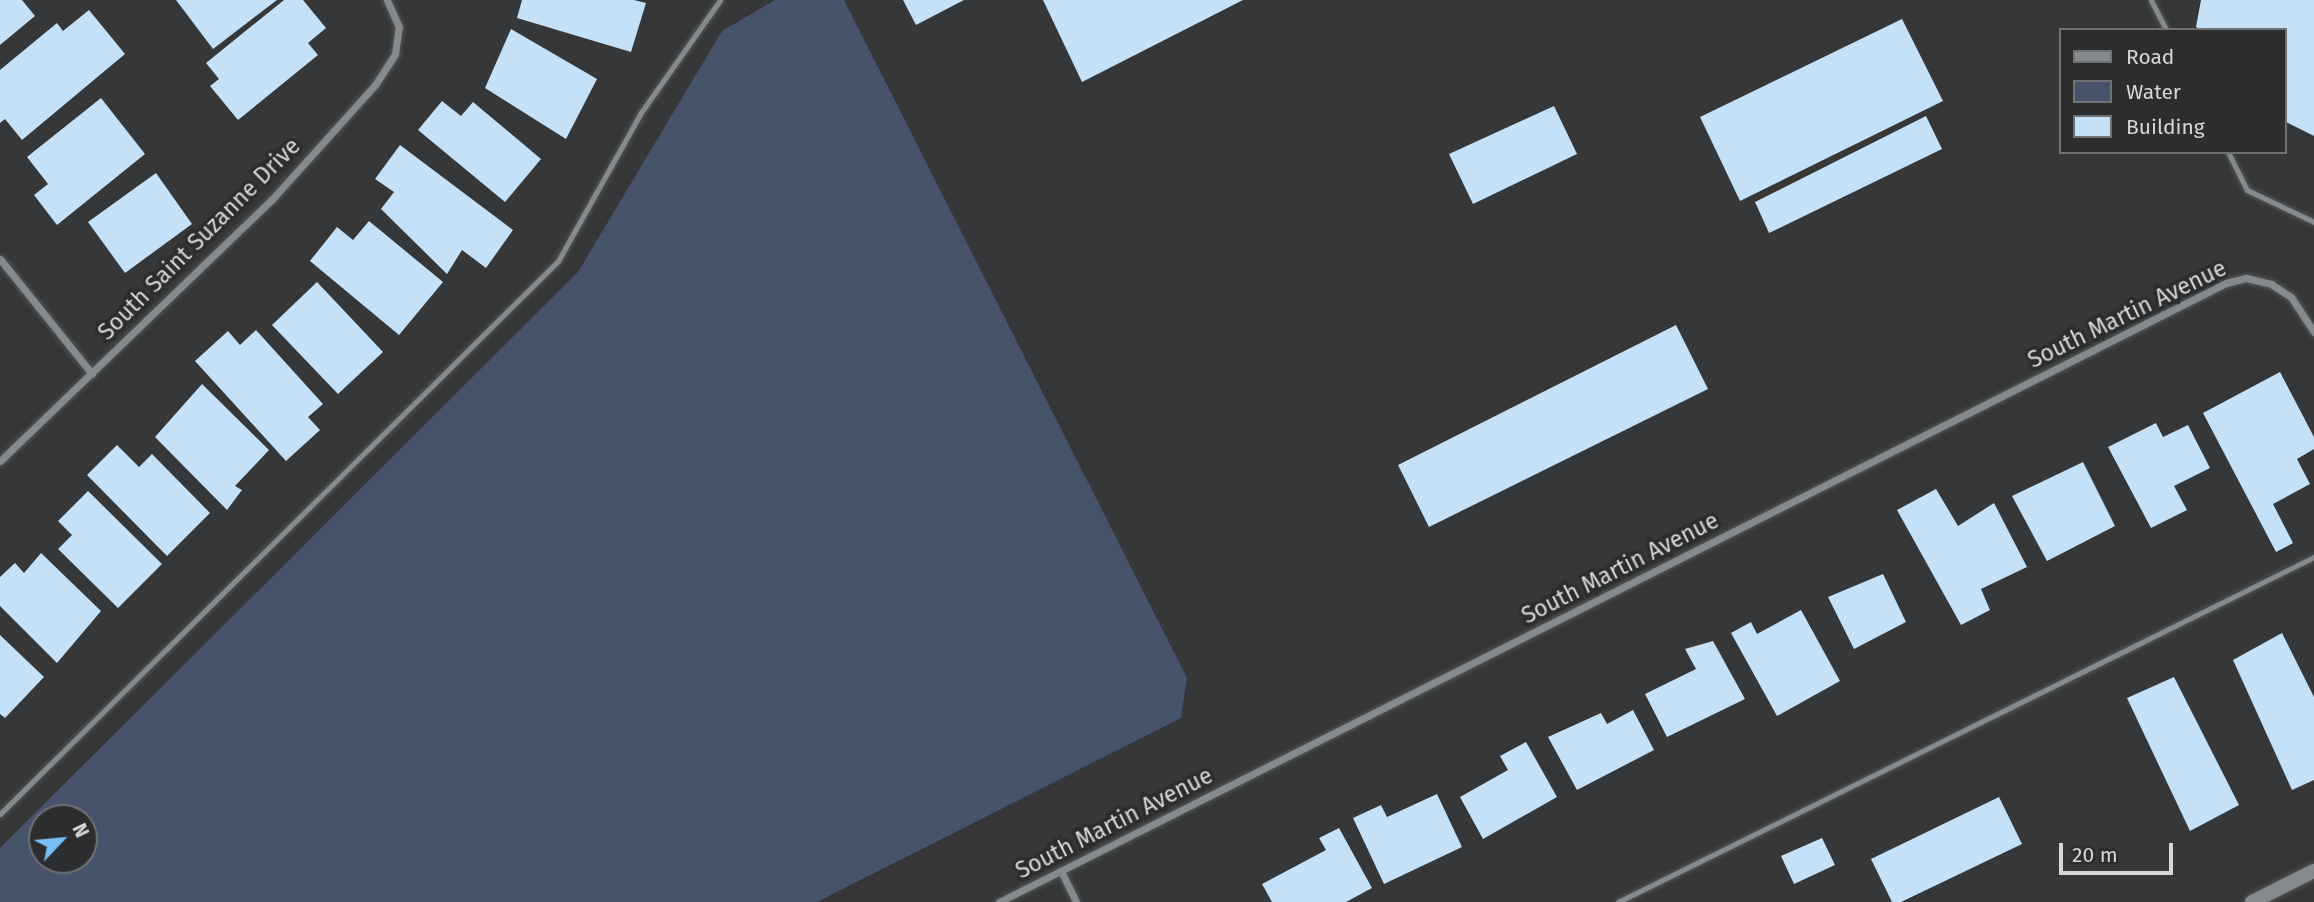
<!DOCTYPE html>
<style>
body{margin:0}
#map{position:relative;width:2314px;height:902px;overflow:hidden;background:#353738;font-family:"Fira Sans",sans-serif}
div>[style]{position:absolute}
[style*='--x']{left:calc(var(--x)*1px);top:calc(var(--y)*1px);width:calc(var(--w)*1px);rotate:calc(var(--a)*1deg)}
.water>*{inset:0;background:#46536b}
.building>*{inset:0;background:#c5e1f7}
.roads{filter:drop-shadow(0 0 2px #545657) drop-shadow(0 0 2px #545657)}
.lane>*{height:5px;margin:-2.5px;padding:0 2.5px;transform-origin:2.5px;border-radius:2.5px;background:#878a8c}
.street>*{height:7px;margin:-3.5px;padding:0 3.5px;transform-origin:3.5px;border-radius:3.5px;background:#878a8c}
.secondary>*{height:14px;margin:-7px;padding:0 7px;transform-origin:7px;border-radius:7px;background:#878a8c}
span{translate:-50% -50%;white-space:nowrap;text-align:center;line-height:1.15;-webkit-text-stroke:7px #2b2d2e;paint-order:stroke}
.street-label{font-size:23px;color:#d5d7d8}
.legend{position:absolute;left:2059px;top:28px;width:228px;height:126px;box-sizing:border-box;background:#2b2d2e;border:2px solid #6f7172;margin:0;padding:9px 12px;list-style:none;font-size:21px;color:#d5d7d8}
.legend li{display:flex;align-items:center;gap:14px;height:35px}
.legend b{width:35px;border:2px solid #6f7172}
.north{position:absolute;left:28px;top:804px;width:70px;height:70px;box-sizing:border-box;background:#2b2d2e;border:2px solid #6f7172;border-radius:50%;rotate:64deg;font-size:19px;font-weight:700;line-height:28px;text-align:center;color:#d5d7d8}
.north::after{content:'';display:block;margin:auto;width:24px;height:32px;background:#78bff7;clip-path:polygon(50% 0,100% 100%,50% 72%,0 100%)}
.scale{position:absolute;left:2059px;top:843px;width:114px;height:32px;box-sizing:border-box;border:4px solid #d5d7d8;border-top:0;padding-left:9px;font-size:21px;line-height:24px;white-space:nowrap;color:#d5d7d8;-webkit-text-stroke:5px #2b2d2e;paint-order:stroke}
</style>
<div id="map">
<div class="water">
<div style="clip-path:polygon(evenodd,775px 0,844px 0,1187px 678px,1181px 718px,817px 902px,0 902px,0 848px,578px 272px,722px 31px,775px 0,42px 818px,84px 818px,84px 860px,42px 860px,42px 818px)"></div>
</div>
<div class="building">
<div style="clip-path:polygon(0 0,22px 0,35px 16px,0 45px)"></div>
<div style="clip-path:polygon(176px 0,277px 0,213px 49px)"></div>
<div style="clip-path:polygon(284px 0,303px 0,326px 28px,308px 43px,318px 55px,238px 120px,210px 86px,219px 79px,206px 63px)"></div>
<div style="clip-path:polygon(522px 0,634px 0,646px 3px,631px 52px,517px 18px)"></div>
<div style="clip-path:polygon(903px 0,964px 0,916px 25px)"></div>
<div style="clip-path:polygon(1043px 0,1243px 0,1082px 82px)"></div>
<div style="clip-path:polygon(2201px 0,2314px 0,2314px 136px,2284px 121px,2284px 30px,2202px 30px,2196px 27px)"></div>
<div style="clip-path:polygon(89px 10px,125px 54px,22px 140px,5px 119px,0 123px,0 70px,57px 23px,63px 31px)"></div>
<div style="clip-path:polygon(1902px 19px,1943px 101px,1740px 201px,1700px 117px)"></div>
<div style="clip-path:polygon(511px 29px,597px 79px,566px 139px,485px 88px)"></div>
<div style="clip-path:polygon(101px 98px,145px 154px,57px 225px,34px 195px,48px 184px,27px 157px)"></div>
<div style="clip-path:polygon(442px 101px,461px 116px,473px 102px,541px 159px,505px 202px,418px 130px)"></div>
<div style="clip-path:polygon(1554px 106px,1577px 154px,1473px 204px,1449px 154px)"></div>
<div style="clip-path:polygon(1926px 116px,1942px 149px,1769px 233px,1755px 202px)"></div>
<div style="clip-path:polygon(400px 145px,513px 230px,486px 268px,462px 250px,447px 274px,381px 209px,394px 192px,375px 179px)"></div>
<div style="clip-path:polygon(156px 173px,192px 224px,125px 273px,88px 222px)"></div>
<div style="clip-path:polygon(369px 221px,443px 282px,399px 335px,310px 261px,337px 227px,353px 240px)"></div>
<div style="clip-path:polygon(317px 282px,383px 352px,338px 394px,272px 325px)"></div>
<div style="clip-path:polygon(1676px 325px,1708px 389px,1429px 527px,1398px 465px)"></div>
<div style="clip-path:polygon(256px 330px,323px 404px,308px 417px,320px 430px,286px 461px,195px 361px,228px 331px,240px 345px)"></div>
<div style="clip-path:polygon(2280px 372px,2314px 437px,2314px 449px,2297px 459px,2310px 484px,2273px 504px,2293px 543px,2276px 552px,2203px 413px)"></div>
<div style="clip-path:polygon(202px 384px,269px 450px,235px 486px,242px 490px,227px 510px,155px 437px)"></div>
<div style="clip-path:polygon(2156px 423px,2163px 437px,2188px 425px,2210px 468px,2174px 486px,2187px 510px,2151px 528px,2108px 447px)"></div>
<div style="clip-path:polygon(117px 445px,139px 467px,152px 454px,210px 513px,167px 556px,87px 475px)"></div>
<div style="clip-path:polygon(2083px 462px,2115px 526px,2047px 561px,2012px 496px)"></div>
<div style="clip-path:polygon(1936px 489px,1958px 526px,1994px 503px,2027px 567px,1981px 589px,1990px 610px,1961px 625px,1897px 510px)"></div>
<div style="clip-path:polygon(88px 491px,162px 564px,118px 608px,58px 549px,72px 535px,58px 521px)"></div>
<div style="clip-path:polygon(41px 553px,101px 611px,57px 663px,0 606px,0 577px,15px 563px,24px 573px)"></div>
<div style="clip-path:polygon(1883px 574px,1906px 622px,1854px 649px,1828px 597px)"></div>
<div style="clip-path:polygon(1801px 610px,1840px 681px,1777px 716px,1731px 633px,1751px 622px,1757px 634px)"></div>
<div style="clip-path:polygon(2282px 633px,2314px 697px,2314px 780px,2292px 790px,2233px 660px)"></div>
<div style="clip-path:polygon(0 635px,44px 677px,5px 718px,0 714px)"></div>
<div style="clip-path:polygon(1713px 641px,1745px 699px,1667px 737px,1645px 694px,1696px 669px,1685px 649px)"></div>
<div style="clip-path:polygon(2174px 677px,2239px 805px,2190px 831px,2127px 698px)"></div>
<div style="clip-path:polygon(1633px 710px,1654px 750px,1577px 790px,1548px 737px,1601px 713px,1607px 724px)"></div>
<div style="clip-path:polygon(1526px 742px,1557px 797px,1483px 839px,1460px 797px,1508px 770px,1500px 756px)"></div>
<div style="clip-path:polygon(1437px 794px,1462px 847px,1384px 884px,1353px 818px,1381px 805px,1387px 817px)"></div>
<div style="clip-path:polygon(1999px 797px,2022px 844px,1901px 902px,1892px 902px,1871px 859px)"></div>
<div style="clip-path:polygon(1339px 828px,1372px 888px,1346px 902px,1272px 902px,1262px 884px,1326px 850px,1319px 838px)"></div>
<div style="clip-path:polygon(1822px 838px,1835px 865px,1794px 884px,1781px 856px)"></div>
</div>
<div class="roads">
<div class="lane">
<div style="--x:2151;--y:0;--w:34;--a:63"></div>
<div style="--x:2228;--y:152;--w:42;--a:63.4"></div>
<div style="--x:2247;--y:190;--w:74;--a:25.5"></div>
<div style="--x:0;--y:814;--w:786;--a:-44.74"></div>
<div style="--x:558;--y:261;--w:168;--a:-60.8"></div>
<div style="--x:640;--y:114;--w:139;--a:-54.9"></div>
<div style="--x:1618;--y:902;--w:777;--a:-26.37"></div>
</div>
<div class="street">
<div style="--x:0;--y:259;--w:147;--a:51.3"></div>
<div style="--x:0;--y:461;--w:382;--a:-43.9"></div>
<div style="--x:275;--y:196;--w:149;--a:-48"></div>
<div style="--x:375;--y:85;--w:37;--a:-57"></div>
<div style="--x:395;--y:54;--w:27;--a:-82"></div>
<div style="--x:399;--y:27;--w:30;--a:-114"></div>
<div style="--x:1061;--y:871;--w:34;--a:64"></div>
<div style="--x:999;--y:902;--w:1374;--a:-26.77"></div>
<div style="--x:2226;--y:283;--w:21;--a:-14"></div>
<div style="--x:2246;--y:278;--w:26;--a:13"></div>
<div style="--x:2271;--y:284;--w:24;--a:33"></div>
<div style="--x:2291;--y:297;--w:42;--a:56.7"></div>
</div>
<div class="secondary">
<div style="--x:2252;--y:902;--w:69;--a:-26.6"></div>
</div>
</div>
<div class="street-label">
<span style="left:199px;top:239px;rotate:-45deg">South Saint Suzanne Drive</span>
<span style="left:2127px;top:314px;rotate:-26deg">South Martin Avenue</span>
<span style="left:1620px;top:568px;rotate:-27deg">South Martin Avenue</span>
<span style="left:1114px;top:823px;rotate:-27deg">South Martin Avenue</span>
</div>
<ul class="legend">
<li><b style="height:9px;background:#878a8c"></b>Road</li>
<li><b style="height:19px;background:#46536b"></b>Water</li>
<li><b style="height:19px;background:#c5e1f7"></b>Building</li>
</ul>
<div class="north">N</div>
<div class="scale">20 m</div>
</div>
